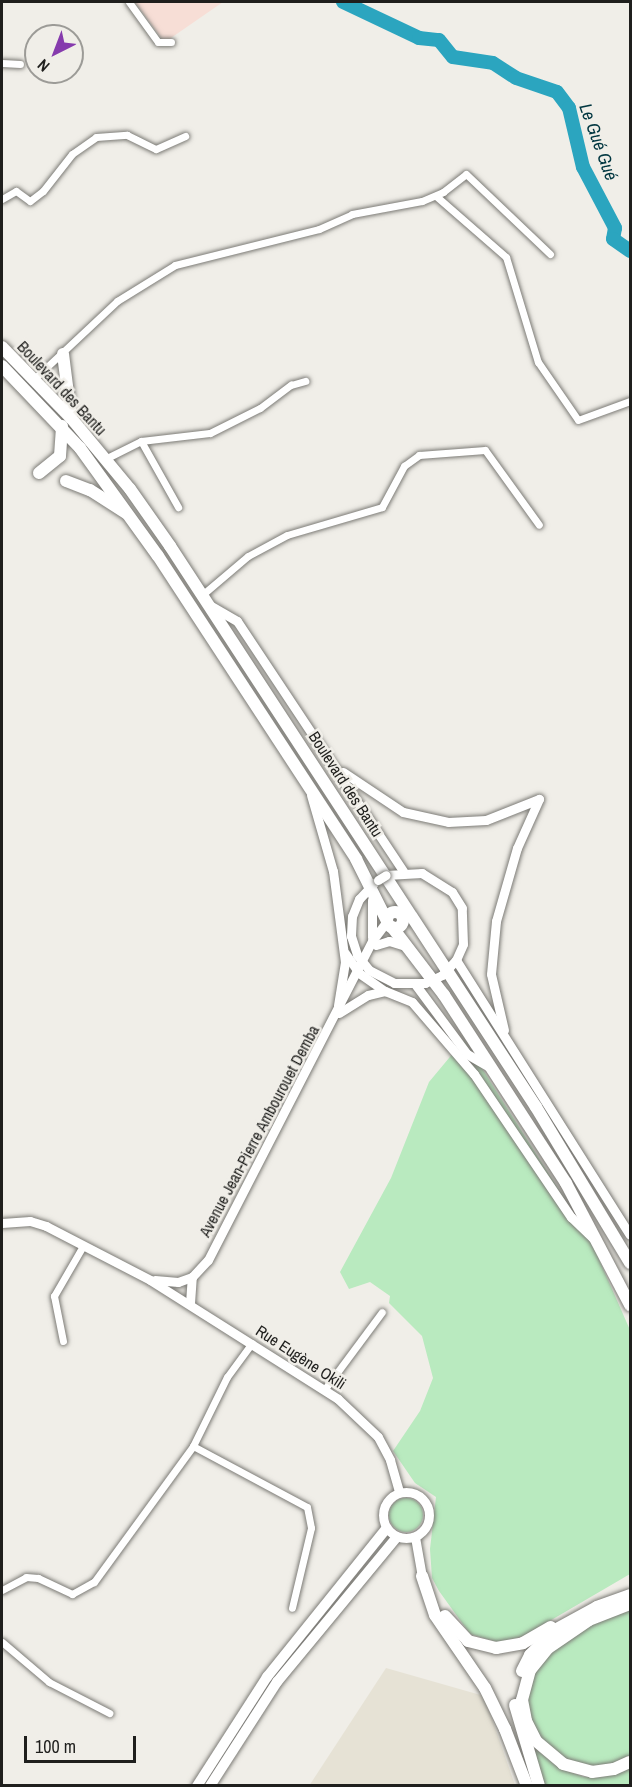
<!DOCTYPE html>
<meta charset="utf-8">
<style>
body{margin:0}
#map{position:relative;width:632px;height:1787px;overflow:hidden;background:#f0eee8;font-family:"Archivo Narrow",sans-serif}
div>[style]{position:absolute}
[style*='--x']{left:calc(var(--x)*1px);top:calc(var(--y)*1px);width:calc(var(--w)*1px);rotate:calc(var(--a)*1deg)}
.built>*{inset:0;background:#e6e2d5}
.education>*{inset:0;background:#f7ded6}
.green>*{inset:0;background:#b9eabf}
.round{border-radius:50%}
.river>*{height:14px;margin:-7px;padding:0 7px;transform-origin:7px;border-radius:7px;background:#2ba5bf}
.roads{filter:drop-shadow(0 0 2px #7c7b76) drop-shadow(0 0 2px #7c7b76)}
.street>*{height:7px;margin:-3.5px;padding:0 3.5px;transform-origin:3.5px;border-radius:3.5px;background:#fff}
.secondary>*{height:9px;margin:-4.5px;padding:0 4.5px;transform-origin:4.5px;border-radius:4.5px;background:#fff}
.secondary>.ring{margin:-4.5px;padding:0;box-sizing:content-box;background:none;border:9px solid #fff;border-radius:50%}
.primary>*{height:10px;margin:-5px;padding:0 5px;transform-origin:5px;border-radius:5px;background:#fff}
.highway>*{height:12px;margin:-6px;padding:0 6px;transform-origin:6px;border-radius:6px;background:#fff}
.highway>.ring{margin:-6px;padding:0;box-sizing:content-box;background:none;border:12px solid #fff;border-radius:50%}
.bridges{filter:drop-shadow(0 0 2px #7c7b76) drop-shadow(0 0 2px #7c7b76)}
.secondary-bridge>*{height:9px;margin:-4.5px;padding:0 4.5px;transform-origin:4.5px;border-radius:4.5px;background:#fff}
span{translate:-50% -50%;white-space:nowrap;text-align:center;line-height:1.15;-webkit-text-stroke:5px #f0eee8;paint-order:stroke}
.street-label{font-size:16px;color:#1f1f1d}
.water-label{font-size:18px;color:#003640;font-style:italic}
.frame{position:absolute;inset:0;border:3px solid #1f1f1d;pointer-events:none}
.north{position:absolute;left:24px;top:24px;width:60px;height:60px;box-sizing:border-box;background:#f0eee8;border:2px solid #9c9b97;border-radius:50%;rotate:222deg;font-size:16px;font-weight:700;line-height:24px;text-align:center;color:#1f1f1d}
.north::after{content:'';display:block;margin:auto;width:21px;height:27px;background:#863bad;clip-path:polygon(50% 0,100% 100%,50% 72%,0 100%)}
.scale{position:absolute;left:24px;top:1736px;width:112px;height:27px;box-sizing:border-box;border:3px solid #1f1f1d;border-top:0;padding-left:8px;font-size:18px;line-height:21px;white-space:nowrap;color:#1f1f1d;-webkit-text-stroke:4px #f0eee8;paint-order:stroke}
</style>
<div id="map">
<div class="built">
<div style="clip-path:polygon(386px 1668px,484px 1696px,515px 1785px,309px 1786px)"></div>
</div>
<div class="education">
<div style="clip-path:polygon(135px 2px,223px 2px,168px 40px,162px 39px)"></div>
</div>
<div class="green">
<div style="clip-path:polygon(464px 1040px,590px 1239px,630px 1330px,630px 1574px,524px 1636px,500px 1643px,470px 1634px,439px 1591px,432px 1578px,430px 1549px,436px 1497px,415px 1483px,393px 1451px,420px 1411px,433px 1378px,422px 1336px,389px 1303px,390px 1296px,370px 1282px,349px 1289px,340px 1272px,391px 1178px,429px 1082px)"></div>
<div class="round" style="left:389px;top:1498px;width:34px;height:34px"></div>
<div style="clip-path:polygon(630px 1608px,630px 1755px,608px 1766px,586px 1768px,563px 1761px,534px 1731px,525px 1699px,537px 1664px,578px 1630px)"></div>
<div style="clip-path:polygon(525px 1728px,538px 1751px,559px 1768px,584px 1777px,602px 1777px,630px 1767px,630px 1785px,544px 1785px)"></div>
</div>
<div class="river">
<div style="--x:343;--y:2;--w:84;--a:25.3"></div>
<div style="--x:419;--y:38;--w:20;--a:6"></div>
<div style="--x:439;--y:40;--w:22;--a:51"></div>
<div style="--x:453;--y:57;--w:40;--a:8.5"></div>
<div style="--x:493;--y:63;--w:27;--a:33"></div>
<div style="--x:516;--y:78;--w:43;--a:18.9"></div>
<div style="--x:557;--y:92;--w:20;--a:53"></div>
<div style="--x:569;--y:108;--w:61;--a:76.7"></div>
<div style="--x:583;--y:167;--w:69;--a:62.3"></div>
<div style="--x:615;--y:228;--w:11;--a:100"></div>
<div style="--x:613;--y:239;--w:21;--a:35"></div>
</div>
<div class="roads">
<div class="street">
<div style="--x:129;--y:2;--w:49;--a:54.1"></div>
<div style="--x:158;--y:42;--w:13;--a:0"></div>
<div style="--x:2;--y:63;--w:18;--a:3"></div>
<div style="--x:436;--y:196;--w:93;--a:41.1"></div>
<div style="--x:506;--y:257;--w:110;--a:73.1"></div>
<div style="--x:538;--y:362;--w:70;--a:55.4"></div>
<div style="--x:578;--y:420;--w:55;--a:-20.1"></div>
<div style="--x:2;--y:199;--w:16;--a:-30"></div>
<div style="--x:16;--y:191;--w:17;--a:36"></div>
<div style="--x:30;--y:201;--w:16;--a:-38"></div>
<div style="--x:43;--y:191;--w:47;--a:-51.9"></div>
<div style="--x:72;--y:154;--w:29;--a:-35"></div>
<div style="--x:96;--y:137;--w:31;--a:-4"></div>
<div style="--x:127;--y:135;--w:32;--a:26"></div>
<div style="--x:156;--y:149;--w:32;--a:-24"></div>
<div style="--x:34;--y:379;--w:114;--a:-43.2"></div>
<div style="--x:117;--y:301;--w:68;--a:-31.8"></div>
<div style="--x:175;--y:265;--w:148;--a:-14"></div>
<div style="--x:319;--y:229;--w:36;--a:-24"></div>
<div style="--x:352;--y:214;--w:71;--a:-10.5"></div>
<div style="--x:422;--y:201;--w:23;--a:-23"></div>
<div style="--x:443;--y:192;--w:29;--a:-38"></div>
<div style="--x:466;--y:174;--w:116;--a:43.6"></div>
<div style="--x:141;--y:441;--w:76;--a:60.7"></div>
<div style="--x:105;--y:459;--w:40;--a:-26.6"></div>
<div style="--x:141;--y:441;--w:69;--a:-6.6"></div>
<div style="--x:210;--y:433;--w:56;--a:-26.6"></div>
<div style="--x:260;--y:408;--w:39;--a:-37"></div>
<div style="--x:291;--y:385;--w:15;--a:-16"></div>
<div style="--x:202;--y:595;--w:60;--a:-40.3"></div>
<div style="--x:248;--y:556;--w:44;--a:-28.3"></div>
<div style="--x:287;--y:535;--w:99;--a:-16.4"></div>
<div style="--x:382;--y:507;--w:47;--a:-61.8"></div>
<div style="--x:404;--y:466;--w:19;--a:-36"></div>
<div style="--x:419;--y:455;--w:66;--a:-4.3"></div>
<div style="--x:485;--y:450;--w:92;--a:54.2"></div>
<div style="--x:63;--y:1341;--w:46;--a:-101.3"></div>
<div style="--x:54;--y:1296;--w:58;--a:-59.9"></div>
<div style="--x:324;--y:1390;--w:97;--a:-53.4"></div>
<div style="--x:193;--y:1446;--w:129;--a:28.2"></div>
<div style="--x:307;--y:1507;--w:21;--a:79"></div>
<div style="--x:311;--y:1528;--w:82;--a:103.4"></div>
<div style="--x:2;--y:1590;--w:27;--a:-28"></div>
<div style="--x:26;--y:1577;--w:12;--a:5"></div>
<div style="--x:38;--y:1578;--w:38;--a:25"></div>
<div style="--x:72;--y:1594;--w:25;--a:-29"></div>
<div style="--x:94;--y:1582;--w:168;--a:-53.9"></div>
<div style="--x:193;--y:1446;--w:77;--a:-63.8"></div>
<div style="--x:227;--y:1377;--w:42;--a:-53.7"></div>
<div style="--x:2;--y:1642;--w:62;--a:40.4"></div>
<div style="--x:49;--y:1682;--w:68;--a:27.3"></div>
</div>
<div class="secondary">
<div style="--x:211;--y:606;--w:30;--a:30"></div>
<div style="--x:237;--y:621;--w:300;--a:56.4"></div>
<div style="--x:343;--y:772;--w:72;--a:33.7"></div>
<div style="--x:403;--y:812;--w:46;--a:12.5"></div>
<div style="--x:448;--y:822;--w:38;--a:-3"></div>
<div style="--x:486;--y:820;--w:57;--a:-21.6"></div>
<div style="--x:311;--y:795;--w:79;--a:73.9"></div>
<div style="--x:333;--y:871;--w:92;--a:82.5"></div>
<div style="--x:345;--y:962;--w:44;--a:99.2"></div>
<div style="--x:374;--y:883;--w:22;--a:133"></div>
<div style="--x:359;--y:899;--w:18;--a:112"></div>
<div style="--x:352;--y:916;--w:20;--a:93"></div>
<div style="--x:351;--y:936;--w:20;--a:72"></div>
<div style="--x:357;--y:955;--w:19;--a:51"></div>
<div style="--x:369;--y:970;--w:28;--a:27"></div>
<div style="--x:394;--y:983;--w:31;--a:0"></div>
<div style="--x:425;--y:983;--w:19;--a:-25"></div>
<div style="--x:442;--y:975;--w:21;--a:-47"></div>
<div style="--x:456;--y:960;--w:17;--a:-66"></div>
<div style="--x:463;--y:944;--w:36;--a:-92"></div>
<div style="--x:462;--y:908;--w:19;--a:-122"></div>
<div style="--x:452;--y:892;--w:36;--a:-148"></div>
<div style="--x:422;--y:873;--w:36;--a:177"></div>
<div style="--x:372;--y:937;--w:37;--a:-90"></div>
<div style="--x:376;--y:945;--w:14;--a:-17"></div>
<div style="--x:389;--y:941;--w:17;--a:17"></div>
<div style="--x:345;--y:953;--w:24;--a:55"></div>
<div style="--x:359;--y:973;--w:32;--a:35"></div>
<div style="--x:456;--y:960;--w:325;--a:57.7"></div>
<div style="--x:415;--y:984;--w:87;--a:53.4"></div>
<div style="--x:467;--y:1054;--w:28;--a:30"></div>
<div style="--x:339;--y:1013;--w:34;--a:-32"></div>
<div style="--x:368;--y:995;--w:17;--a:-13"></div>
<div style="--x:385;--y:991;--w:29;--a:22"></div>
<div style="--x:412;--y:1002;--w:95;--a:49.3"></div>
<div style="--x:474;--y:1074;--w:173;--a:55.9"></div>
<div style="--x:571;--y:1217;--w:30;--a:44"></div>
<div style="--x:504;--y:1030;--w:57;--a:-103.1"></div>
<div style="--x:491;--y:974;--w:53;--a:-84.6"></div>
<div style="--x:496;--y:921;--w:76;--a:-74"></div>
<div style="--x:517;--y:848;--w:54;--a:-65.8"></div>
<div style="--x:2;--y:1223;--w:28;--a:-4"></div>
<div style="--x:30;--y:1221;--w:17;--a:17"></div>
<div style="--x:46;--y:1226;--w:117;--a:27.4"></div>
<div style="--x:150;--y:1280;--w:222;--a:32.3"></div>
<div style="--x:338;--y:1399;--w:55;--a:43.5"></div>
<div style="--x:378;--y:1437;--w:26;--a:62"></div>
<div style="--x:390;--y:1460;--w:33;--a:74"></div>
<div style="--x:155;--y:1280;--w:23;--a:5"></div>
<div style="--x:178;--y:1282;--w:15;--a:-20"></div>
<div style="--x:192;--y:1277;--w:23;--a:-47"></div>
<div style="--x:208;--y:1260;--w:359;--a:-62.8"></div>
<div style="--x:372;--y:941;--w:25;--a:-53"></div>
<div style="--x:190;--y:1303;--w:26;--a:-86"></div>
<div class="ring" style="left:383px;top:1492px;width:37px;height:37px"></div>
<div style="--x:415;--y:1537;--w:40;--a:80"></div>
</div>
<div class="primary">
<div style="--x:197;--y:1786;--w:130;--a:-57.3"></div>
<div style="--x:267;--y:1677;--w:191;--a:-51.2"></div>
<div style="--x:210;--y:1786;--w:124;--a:-57.2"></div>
<div style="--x:277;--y:1682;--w:188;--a:-50.4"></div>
</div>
<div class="highway">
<div style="--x:2;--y:347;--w:99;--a:45.8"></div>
<div style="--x:71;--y:418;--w:92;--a:50.3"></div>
<div style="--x:130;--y:489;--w:70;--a:54.9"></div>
<div style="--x:170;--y:546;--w:670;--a:56.88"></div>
<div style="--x:536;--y:1107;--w:182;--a:58.9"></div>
<div style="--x:63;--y:354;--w:64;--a:82.8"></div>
<div style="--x:2;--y:366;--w:113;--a:46.4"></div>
<div style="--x:80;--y:448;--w:133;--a:54.2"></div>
<div style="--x:158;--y:556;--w:362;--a:56.8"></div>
<div style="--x:356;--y:859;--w:69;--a:63.4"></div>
<div style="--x:39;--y:473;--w:27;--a:-39"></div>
<div style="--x:60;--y:456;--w:30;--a:-86"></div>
<div style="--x:66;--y:481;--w:26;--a:21"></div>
<div style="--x:90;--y:490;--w:43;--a:32.6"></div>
<div class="ring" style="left:387px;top:912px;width:4px;height:4px"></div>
<div style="--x:392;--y:927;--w:86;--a:52.6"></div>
<div style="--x:444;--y:995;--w:224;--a:57"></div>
<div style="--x:566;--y:1183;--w:138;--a:62.3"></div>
<div style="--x:422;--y:1576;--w:41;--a:71.6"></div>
<div style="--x:435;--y:1615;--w:88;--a:55.6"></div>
<div style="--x:485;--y:1688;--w:46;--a:64"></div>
<div style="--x:505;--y:1729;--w:61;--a:68.9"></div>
<div style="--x:630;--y:1604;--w:44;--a:158.7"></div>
<div style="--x:589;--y:1620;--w:50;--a:145.7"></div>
<div style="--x:548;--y:1648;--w:28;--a:129"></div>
<div style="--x:530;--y:1670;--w:31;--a:105"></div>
<div style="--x:522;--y:1700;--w:21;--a:79"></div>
<div style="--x:526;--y:1721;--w:22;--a:63"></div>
<div style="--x:536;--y:1741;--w:35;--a:40"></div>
<div style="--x:563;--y:1764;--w:30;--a:15"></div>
<div style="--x:592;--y:1772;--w:22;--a:-8"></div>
<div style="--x:614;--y:1769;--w:17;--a:-24"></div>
<div style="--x:445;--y:1616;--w:34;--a:47"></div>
<div style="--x:468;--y:1641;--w:29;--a:14"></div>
<div style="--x:496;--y:1648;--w:27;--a:-10"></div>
<div style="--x:523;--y:1643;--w:32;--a:-30"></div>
<div style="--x:522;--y:1671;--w:18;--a:-63"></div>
<div style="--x:530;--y:1655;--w:35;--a:-45"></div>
<div style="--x:555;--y:1630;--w:48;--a:-28.7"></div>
<div style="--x:597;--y:1607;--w:35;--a:-20"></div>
<div style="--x:515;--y:1705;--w:84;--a:73.5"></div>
</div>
</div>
<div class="bridges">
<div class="secondary-bridge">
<div style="--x:378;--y:880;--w:9;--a:-32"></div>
</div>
</div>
<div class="street-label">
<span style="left:62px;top:388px;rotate:47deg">Boulevard des Bantu</span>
<span style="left:346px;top:784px;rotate:57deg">Boulevard des Bantu</span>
<span style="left:259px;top:1131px;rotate:-62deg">Avenue Jean-Pierre Ambourouet Demba</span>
<span style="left:301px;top:1357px;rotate:33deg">Rue Eugène Okili</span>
</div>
<div class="water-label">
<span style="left:598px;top:142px;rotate:70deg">Le Gué Gué</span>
</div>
<div class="frame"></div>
<div class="north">N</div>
<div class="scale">100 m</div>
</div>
